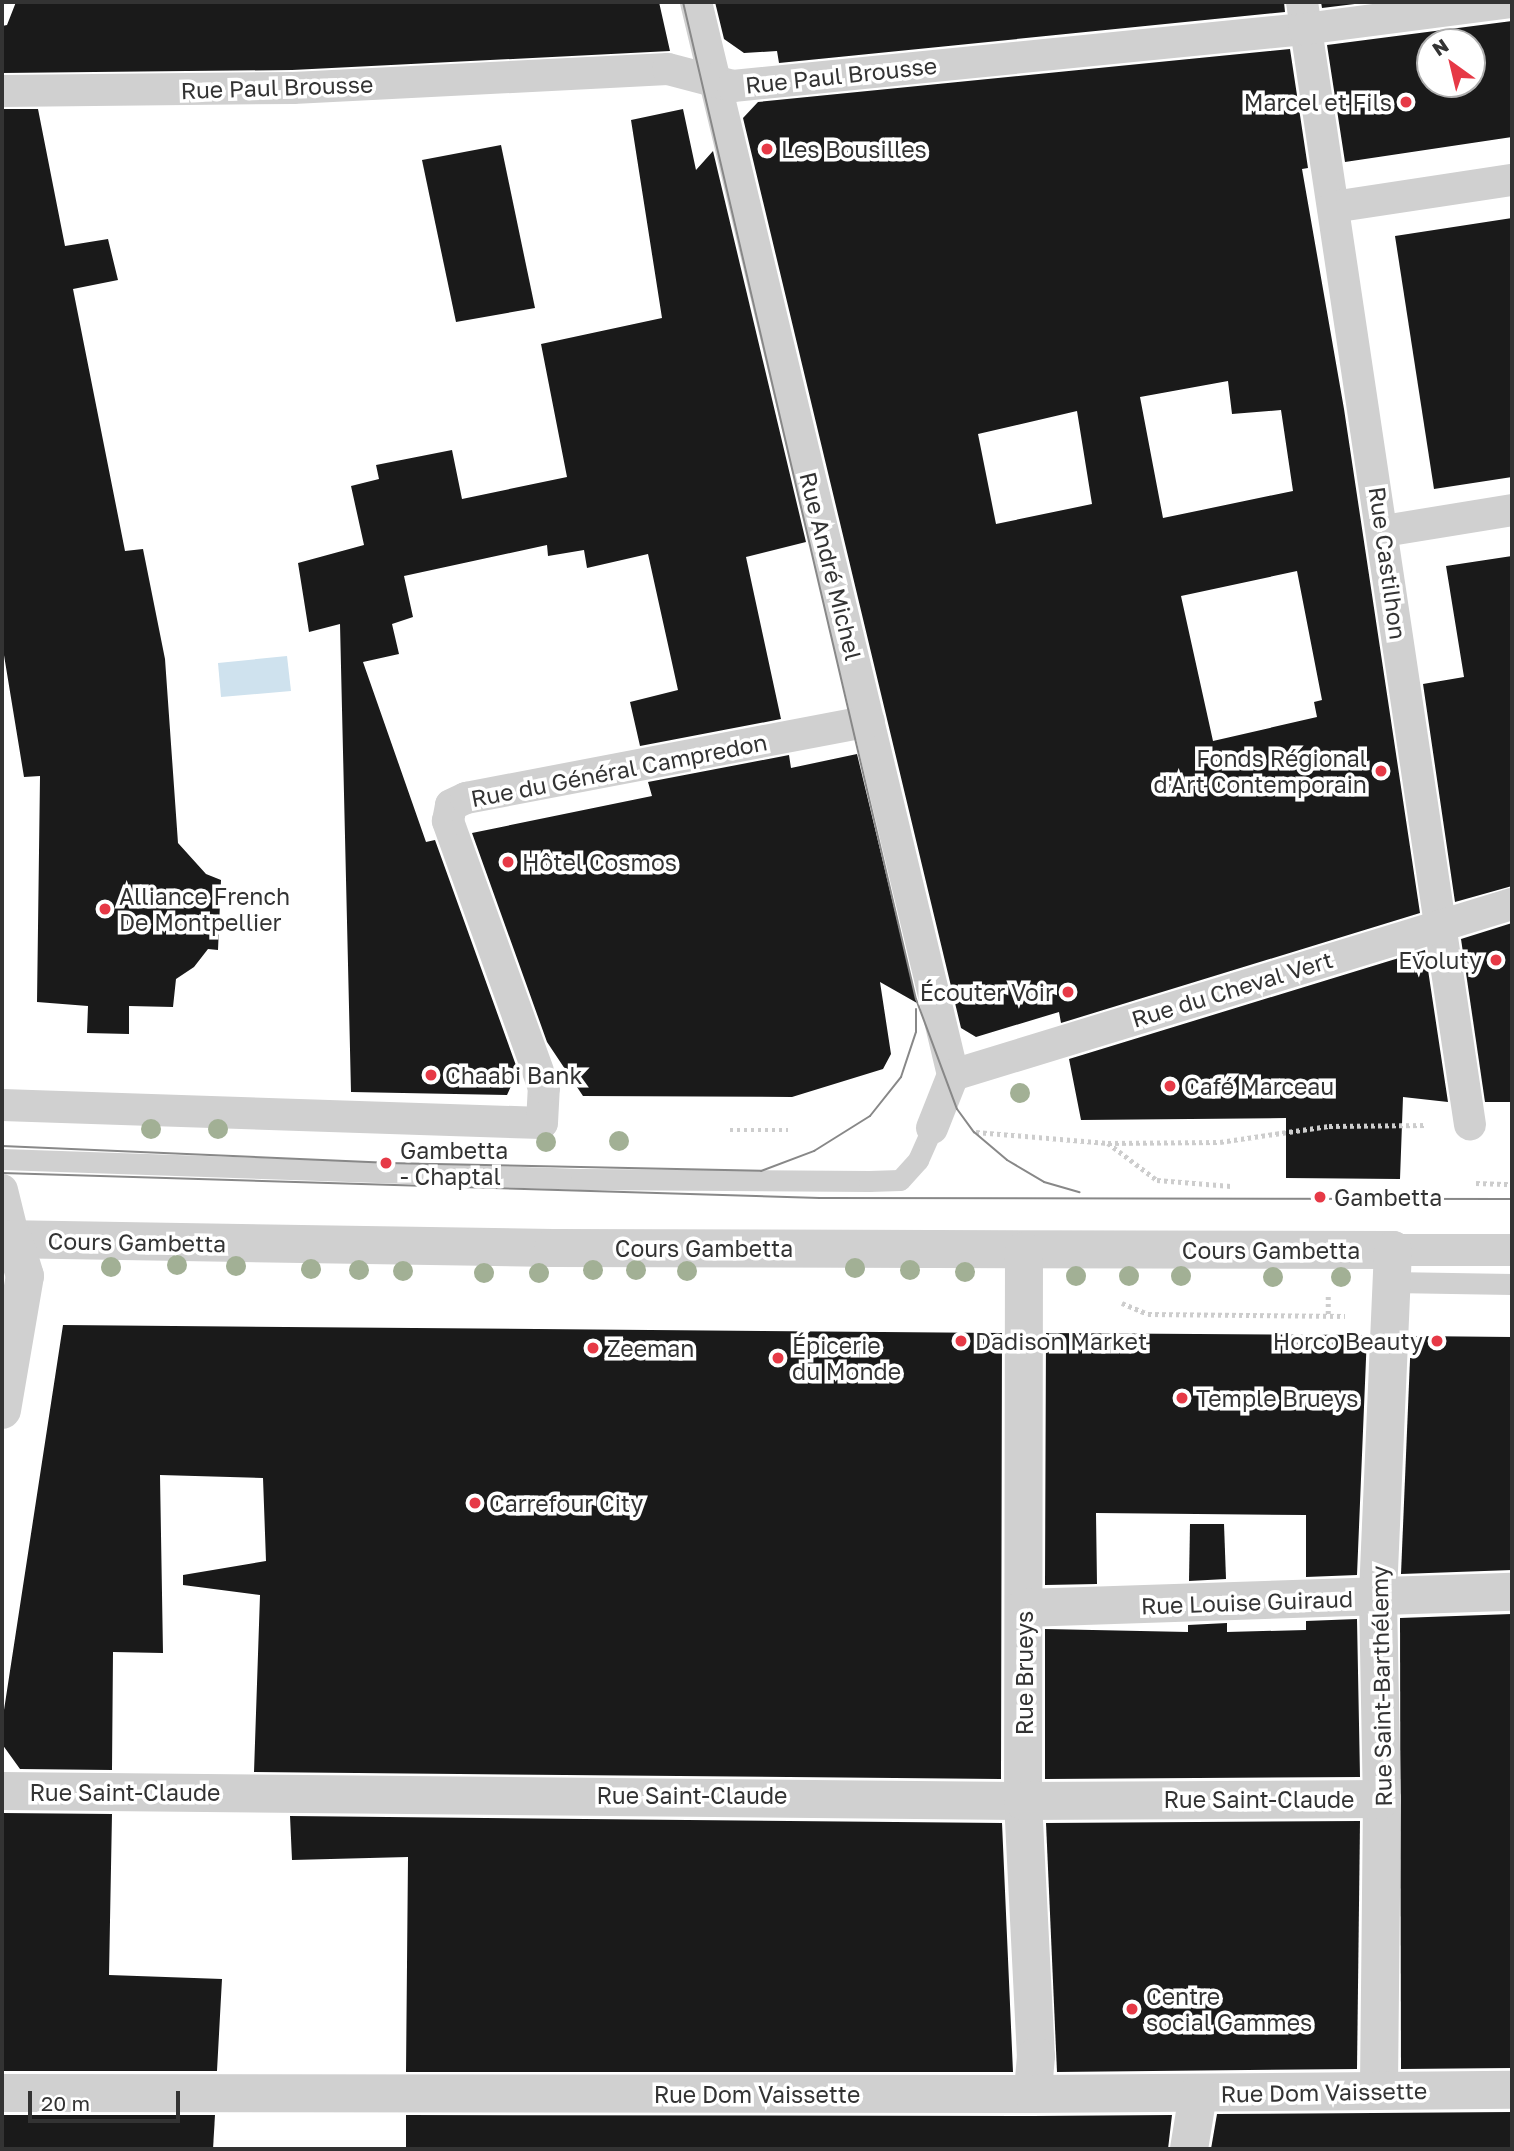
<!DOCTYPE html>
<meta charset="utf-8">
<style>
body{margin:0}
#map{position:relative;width:1514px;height:2151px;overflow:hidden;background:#fff;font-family:"Golos Text",sans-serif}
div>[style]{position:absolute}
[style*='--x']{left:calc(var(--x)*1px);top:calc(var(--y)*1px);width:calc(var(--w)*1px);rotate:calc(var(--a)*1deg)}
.water>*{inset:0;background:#cfe2ee}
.building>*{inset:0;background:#1a1a1a}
.path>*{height:4.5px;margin-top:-2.25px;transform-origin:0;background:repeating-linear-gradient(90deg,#cdcdcd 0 3.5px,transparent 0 7px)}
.service>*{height:21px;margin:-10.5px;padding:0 10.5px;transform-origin:10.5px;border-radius:10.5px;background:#d0d0d0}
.pedestrian>*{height:32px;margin:-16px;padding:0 16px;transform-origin:16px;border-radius:16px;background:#d0d0d0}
.minor>*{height:38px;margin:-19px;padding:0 19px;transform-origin:19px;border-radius:19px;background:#d0d0d0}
.tram>*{height:2px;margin:-1px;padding:0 1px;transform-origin:1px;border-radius:1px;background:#888}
.trees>*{width:20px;height:20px;margin:-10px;border-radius:50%;background:#a2b095}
.dots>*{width:19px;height:19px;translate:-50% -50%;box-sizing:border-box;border:4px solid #fff;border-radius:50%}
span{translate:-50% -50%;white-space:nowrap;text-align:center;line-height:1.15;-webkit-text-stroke:7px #fff;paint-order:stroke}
.street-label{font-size:23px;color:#333}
.poi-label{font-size:23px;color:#333}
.right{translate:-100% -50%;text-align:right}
.left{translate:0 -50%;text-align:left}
.frame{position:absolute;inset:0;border:4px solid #333;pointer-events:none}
.north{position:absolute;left:1416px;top:28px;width:70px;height:70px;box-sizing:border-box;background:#fff;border:2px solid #adadad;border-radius:50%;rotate:326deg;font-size:19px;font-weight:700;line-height:28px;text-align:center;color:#333}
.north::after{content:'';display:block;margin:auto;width:24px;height:32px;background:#e63946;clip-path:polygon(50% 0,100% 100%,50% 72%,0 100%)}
.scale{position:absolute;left:28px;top:2091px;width:152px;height:32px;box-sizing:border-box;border:4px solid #333;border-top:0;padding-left:9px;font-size:21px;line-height:24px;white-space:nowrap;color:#333;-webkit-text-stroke:5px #fff;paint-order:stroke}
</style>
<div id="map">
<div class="water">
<div style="clip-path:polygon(287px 656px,291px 691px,221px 697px,218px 663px)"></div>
</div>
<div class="building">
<div style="clip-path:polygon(16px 2px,659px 2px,670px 51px,292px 70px,2px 73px,2px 26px,7px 25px)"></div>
<div style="clip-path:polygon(715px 2px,1284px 2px,1285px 12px,779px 63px,777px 51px,744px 53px,724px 39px)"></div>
<div style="clip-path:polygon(1321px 2px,1371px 2px,1322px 8px)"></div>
<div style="clip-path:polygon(evenodd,1512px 21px,1512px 137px,1345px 162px,1327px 45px,1512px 21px,1430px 42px,1472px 42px,1472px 84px,1430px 84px,1430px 42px)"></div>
<div style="clip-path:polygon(evenodd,1290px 49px,1308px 168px,1302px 169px,1344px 409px,1420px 913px,1061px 1023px,1059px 1012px,976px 1037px,961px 1028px,743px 118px,758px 102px,1290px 49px,1228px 381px,1232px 414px,1281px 410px,1293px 491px,1163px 518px,1140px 397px,1228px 381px,1290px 49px,1077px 411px,1092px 504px,996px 524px,978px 434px,1077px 411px,1290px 49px,1297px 571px,1322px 700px,1314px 702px,1317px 717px,1213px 741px,1181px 596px,1297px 571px)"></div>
<div style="clip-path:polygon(2px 109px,38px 109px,65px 246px,108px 239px,118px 280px,73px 289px,125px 551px,143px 549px,165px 659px,178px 843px,206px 874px,221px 880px,218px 950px,208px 949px,194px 967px,176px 979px,173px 1007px,129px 1006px,129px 1034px,87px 1033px,88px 1006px,37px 1002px,40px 776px,24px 777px,2px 643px)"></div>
<div style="clip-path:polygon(683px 109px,696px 170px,713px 151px,806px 542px,746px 557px,781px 719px,640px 746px,630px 702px,678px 690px,648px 554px,587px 568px,584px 550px,548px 556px,547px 545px,404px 576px,413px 617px,392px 624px,399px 654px,363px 662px,426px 842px,435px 840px,518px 1071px,507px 1095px,351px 1092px,340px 624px,309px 632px,298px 563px,364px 545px,351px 486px,379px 479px,376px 465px,452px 450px,462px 499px,567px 477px,541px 344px,662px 318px,631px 120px)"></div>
<div style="clip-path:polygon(501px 145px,535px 308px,456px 322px,422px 160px)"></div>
<div style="clip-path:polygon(1512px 218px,1512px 477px,1434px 489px,1395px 236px)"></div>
<div style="clip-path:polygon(1512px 556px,1512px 886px,1455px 902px,1423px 684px,1464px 677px,1446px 566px)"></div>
<div style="clip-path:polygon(857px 754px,917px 1003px,880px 982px,891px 1054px,883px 1069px,792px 1097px,583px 1096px,547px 1042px,472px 833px,652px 796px,648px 782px,789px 755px,791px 768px)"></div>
<div style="clip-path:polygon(1512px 923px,1512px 1102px,1485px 1102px,1461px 939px)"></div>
<div style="clip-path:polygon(1425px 950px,1448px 1102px,1403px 1097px,1400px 1179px,1286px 1178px,1286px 1118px,1081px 1120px,1069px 1059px)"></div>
<div style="clip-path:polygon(63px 1325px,1002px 1333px,1001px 1779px,254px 1772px,260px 1595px,183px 1585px,183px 1575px,266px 1561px,263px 1478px,160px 1475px,163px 1653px,113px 1652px,112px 1770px,20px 1769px,2px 1744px,2px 1723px)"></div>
<div style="clip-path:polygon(1046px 1333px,1367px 1335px,1357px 1575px,1306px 1577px,1306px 1515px,1096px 1513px,1097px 1584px,1045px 1585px)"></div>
<div style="clip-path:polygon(1411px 1336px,1512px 1337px,1512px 1570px,1401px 1574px)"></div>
<div style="clip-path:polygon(1190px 1524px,1224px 1524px,1226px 1579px,1189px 1581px)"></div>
<div style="clip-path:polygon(1512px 1614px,1512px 2068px,1401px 2069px,1400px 1618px)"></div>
<div style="clip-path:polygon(1357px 1619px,1360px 1777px,1045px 1779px,1045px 1629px,1188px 1632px,1188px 1625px,1227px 1623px,1227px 1632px,1306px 1630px,1306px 1621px)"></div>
<div style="clip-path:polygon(2px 1813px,112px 1814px,109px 1975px,222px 1979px,217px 2071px,2px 2071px)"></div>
<div style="clip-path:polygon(290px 1816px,1002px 1823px,1013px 2072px,406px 2072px,408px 1857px,292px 1860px)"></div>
<div style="clip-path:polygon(1360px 1821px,1357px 2069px,1057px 2072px,1046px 1823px)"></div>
<div style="clip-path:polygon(1512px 2112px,1512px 2149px,1211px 2149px,1217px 2114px)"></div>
<div style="clip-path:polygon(2px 2115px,215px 2115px,213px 2149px,2px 2149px)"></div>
<div style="clip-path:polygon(406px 2115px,1033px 2116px,1172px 2115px,1168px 2149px,406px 2149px)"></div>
</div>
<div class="path">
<div style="--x:730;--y:1130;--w:58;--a:0"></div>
<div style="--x:976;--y:1132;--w:132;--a:4.8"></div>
<div style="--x:1108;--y:1143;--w:112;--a:-0.5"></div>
<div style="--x:1220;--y:1142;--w:110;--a:-8.4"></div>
<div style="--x:1329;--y:1126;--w:98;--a:-0.6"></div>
<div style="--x:1108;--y:1143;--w:61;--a:37.1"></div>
<div style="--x:1157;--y:1180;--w:74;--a:4.6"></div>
<div style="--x:1476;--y:1183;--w:36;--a:2"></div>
<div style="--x:1122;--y:1303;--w:28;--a:23"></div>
<div style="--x:1148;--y:1314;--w:197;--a:0.6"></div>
<div style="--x:1328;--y:1314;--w:20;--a:-90"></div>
</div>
<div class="service">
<div style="--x:2;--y:1159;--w:579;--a:1.98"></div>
<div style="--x:581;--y:1179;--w:288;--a:0.4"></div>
<div style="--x:869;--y:1181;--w:31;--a:-2"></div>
<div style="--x:900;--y:1180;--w:27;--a:-48"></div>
<div style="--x:918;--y:1160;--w:35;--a:-66"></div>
<div style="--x:1391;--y:1282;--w:121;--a:0.9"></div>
</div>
<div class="pedestrian">
<div style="--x:696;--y:2;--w:1103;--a:76.53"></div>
<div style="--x:953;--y:1075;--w:57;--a:111.6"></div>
<div style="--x:1302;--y:2;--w:1135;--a:81.49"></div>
<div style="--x:2;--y:91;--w:291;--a:-0.6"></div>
<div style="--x:293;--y:88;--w:375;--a:-2.9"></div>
<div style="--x:668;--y:69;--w:67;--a:14.7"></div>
<div style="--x:733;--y:86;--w:574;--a:-5.7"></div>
<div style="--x:1304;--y:29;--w:210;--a:-7.4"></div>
<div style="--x:1333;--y:207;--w:181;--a:-8.6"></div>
<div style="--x:1384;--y:531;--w:130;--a:-9.3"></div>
<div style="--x:953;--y:1075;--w:585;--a:-17.01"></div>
<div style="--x:2;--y:1105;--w:540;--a:1.91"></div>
<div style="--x:542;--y:1123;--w:35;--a:-87"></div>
<div style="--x:544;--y:1088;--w:284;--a:-109.8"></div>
<div style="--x:448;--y:821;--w:16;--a:-79"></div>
<div style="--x:451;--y:805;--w:17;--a:-25"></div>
<div style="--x:466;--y:798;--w:410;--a:-10.8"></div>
<div style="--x:2;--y:1190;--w:50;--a:76.2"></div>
<div style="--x:1393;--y:1250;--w:119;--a:0"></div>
</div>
<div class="minor">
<div style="--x:2;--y:1239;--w:551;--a:0.94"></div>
<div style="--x:553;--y:1248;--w:840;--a:0.14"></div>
<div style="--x:1393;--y:1250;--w:347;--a:92.5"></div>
<div style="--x:1378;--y:1597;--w:202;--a:88.9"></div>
<div style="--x:1382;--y:1799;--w:292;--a:90.6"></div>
<div style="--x:1024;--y:1251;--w:550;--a:90.1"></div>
<div style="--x:1023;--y:1801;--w:255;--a:87.1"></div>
<div style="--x:1036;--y:2056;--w:38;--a:95"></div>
<div style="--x:2;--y:1410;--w:136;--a:-80.3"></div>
<div style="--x:25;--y:1276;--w:39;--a:-107"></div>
<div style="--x:1024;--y:1608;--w:488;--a:-1.9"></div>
<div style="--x:2;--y:1791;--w:1021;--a:0.56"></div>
<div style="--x:1023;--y:1801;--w:359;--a:-0.3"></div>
<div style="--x:2;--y:2093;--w:1031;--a:0.06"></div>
<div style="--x:1033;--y:2094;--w:479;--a:-0.5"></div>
<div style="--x:1189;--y:2149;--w:56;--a:-80.7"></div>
</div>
<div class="tram">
<div style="--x:683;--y:2;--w:1024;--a:76.85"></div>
<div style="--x:916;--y:999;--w:117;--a:69.6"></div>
<div style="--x:957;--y:1109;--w:29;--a:54"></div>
<div style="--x:974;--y:1132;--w:43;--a:40.3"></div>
<div style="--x:1007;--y:1160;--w:43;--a:30.7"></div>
<div style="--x:1044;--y:1182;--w:37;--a:16"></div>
<div style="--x:2;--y:1146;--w:384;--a:2.5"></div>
<div style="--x:386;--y:1163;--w:375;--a:1.2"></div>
<div style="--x:761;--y:1171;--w:57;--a:-20.7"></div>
<div style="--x:814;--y:1151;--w:66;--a:-32"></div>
<div style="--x:870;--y:1116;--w:50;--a:-51.5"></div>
<div style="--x:901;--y:1077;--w:47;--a:-71.6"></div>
<div style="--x:916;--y:1032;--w:23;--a:-90"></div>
<div style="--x:2;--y:1173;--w:818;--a:1.75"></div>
<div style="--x:820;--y:1198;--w:692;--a:0.08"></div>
</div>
<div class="trees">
<div style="left:1020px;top:1093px"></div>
<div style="left:151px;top:1129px"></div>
<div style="left:218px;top:1129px"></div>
<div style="left:619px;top:1141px"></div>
<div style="left:546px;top:1142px"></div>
<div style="left:177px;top:1265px"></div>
<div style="left:236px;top:1266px"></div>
<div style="left:111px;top:1267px"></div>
<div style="left:855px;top:1268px"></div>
<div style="left:311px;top:1269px"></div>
<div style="left:359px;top:1270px"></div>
<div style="left:593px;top:1270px"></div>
<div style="left:636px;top:1270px"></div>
<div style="left:910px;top:1270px"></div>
<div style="left:403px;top:1271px"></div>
<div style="left:687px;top:1271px"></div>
<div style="left:965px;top:1272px"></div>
<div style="left:484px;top:1273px"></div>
<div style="left:539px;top:1273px"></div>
<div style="left:1076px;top:1276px"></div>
<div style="left:1129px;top:1276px"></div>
<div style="left:1181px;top:1276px"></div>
<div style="left:1273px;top:1277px"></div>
<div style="left:1341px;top:1277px"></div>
</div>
<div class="dots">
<div style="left:1406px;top:102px;background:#e63946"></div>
<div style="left:767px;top:149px;background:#e63946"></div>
<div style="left:1381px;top:771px;background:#e63946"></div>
<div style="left:508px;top:862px;background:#e63946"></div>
<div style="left:105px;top:909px;background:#e63946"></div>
<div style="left:1496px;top:960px;background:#e63946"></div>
<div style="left:1068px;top:992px;background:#e63946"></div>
<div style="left:431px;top:1075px;background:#e63946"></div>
<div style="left:1170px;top:1086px;background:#e63946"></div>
<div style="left:386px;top:1163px;background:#e63946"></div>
<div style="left:1320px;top:1197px;background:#e63946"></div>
<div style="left:961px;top:1341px;background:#e63946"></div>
<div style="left:1437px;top:1341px;background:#e63946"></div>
<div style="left:593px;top:1348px;background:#e63946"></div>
<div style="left:778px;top:1358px;background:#e63946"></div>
<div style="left:1182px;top:1398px;background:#e63946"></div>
<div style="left:475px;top:1503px;background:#e63946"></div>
<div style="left:1132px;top:2009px;background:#e63946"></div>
</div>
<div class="street-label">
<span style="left:841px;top:75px;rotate:-6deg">Rue Paul Brousse</span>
<span style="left:277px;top:87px;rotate:-2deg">Rue Paul Brousse</span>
<span style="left:1388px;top:563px;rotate:82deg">Rue Castilhon</span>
<span style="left:831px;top:566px;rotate:76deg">Rue André Michel</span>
<span style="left:619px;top:770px;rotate:-11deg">Rue du Général Campredon</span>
<span style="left:1232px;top:989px;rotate:-17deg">Rue du Cheval Vert</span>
<span style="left:137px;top:1242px;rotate:1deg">Cours Gambetta</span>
<span style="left:704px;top:1248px">Cours Gambetta</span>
<span style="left:1271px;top:1250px">Cours Gambetta</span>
<span style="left:1247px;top:1602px;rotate:-2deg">Rue Louise Guiraud</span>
<span style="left:1024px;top:1673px;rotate:-90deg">Rue Brueys</span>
<span style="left:1381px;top:1686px;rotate:-91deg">Rue Saint-Barthélemy</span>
<span style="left:125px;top:1792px">Rue Saint-Claude</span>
<span style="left:692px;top:1795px">Rue Saint-Claude</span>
<span style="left:1259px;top:1799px">Rue Saint-Claude</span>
<span style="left:1324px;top:2092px;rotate:-1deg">Rue Dom Vaissette</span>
<span style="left:757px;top:2094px">Rue Dom Vaissette</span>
</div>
<div class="poi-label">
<span class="right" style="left:1392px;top:102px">Marcel et Fils</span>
<span class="left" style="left:781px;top:149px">Les Bousilles</span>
<span class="right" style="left:1367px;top:771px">Fonds Régional<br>d'Art Contemporain</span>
<span class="left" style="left:522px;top:862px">Hôtel Cosmos</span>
<span class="left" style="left:119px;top:909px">Alliance French<br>De Montpellier</span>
<span class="right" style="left:1482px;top:960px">Evoluty</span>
<span class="right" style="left:1054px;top:992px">Écouter Voir</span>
<span class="left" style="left:445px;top:1075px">Chaabi Bank</span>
<span class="left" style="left:1184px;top:1086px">Café Marceau</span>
<span class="left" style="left:400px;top:1163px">Gambetta<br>- Chaptal</span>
<span class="left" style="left:1334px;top:1197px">Gambetta</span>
<span class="left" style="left:975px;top:1341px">Dadison Market</span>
<span class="right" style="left:1423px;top:1341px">Horco Beauty</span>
<span class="left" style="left:792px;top:1358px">Épicerie<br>du Monde</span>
<span class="left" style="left:607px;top:1348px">Zeeman</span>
<span class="left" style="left:1196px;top:1398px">Temple Brueys</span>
<span class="left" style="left:489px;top:1503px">Carrefour City</span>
<span class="left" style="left:1146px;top:2009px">Centre<br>social Gammes</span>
</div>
<div class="frame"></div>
<div class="north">N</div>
<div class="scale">20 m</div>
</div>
